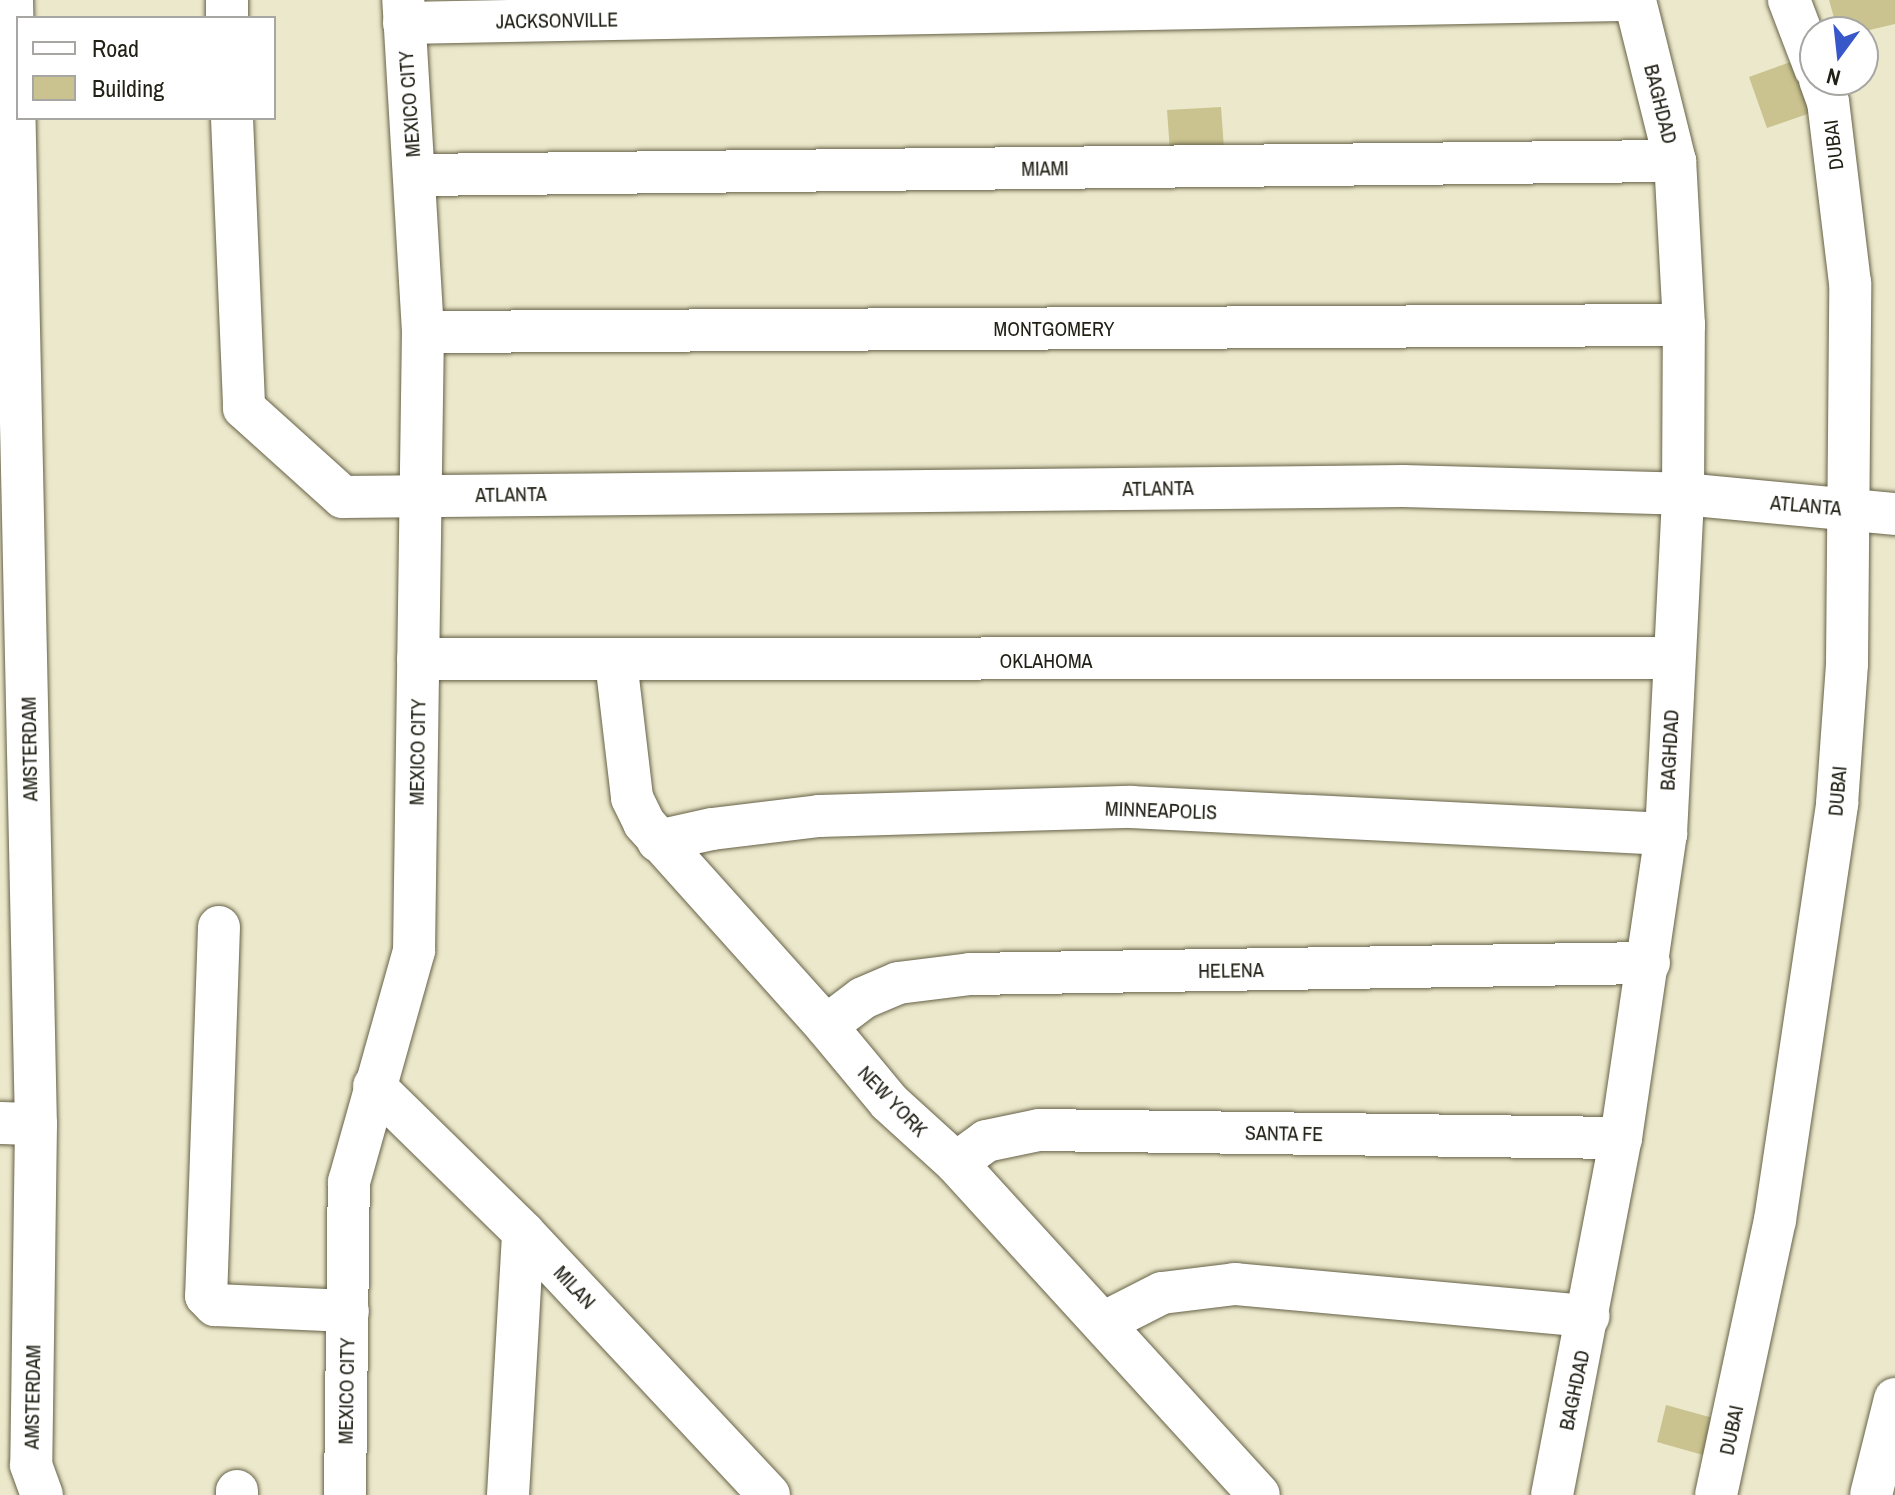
<!DOCTYPE html>
<style>
body{margin:0}
#map{position:relative;width:1895px;height:1495px;overflow:hidden;background:#ece8cb;font-family:"Archivo Narrow",sans-serif}
div>[style]{position:absolute}
[style*='--x']{left:calc(var(--x)*1px);top:calc(var(--y)*1px);width:calc(var(--w)*1px);rotate:calc(var(--a)*1deg)}
.building>*{inset:0;background:#cac38f}
.roads{filter:drop-shadow(0 0 2px #666248) drop-shadow(0 0 2px #666248)}
.minor>*{height:42px;margin:-21px;padding:0 21px;transform-origin:21px;border-radius:21px;background:#fff}
span{translate:-50% -50%;white-space:nowrap;text-align:center;line-height:1.15;-webkit-text-stroke:6px #fff;paint-order:stroke}
.street-label{font-size:20px;color:#222116}
.legend{position:absolute;left:16px;top:16px;width:260px;height:104px;box-sizing:border-box;background:#fff;border:2px solid #a7a6a2;margin:0;padding:10px 14px;list-style:none;font-size:24px;color:#222116}
.legend li{display:flex;align-items:center;gap:16px;height:40px}
.legend b{width:40px;border:2px solid #a7a6a2}
.north{position:absolute;left:1799px;top:16px;width:80px;height:80px;box-sizing:border-box;background:#fff;border:2px solid #a7a6a2;border-radius:50%;rotate:195deg;font-size:22px;font-weight:700;line-height:32px;text-align:center;color:#222116}
.north::after{content:'';display:block;margin:auto;width:28px;height:36px;background:#3858c9;clip-path:polygon(50% 0,100% 100%,50% 72%,0 100%)}
</style>
<div id="map">
<div class="building">
<div style="clip-path:polygon(1829px 0,1895px 0,1895px 24px,1861px 32px,1838px 32px)"></div>
<div style="clip-path:polygon(1799px 59px,1816px 111px,1767px 128px,1749px 77px)"></div>
<div style="clip-path:polygon(1221px 107px,1224px 149px,1170px 152px,1167px 110px)"></div>
<div style="clip-path:polygon(1666px 1405px,1713px 1418px,1703px 1455px,1657px 1442px)"></div>
</div>
<div class="roads">
<div class="minor">
<div style="--x:12;--y:0;--w:1124;--a:88.78"></div>
<div style="--x:36;--y:1124;--w:341;--a:90.8"></div>
<div style="--x:31;--y:1465;--w:32;--a:70"></div>
<div style="--x:227;--y:0;--w:18;--a:90"></div>
<div style="--x:1789;--y:0;--w:73;--a:69.1"></div>
<div style="--x:404;--y:23;--w:1217;--a:-1.08"></div>
<div style="--x:232;--y:118;--w:290;--a:87.6"></div>
<div style="--x:244;--y:408;--w:133;--a:42"></div>
<div style="--x:343;--y:497;--w:1060;--a:-0.59"></div>
<div style="--x:1403;--y:486;--w:280;--a:1.6"></div>
<div style="--x:1683;--y:494;--w:213;--a:5.4"></div>
<div style="--x:414;--y:175;--w:1261;--a:-0.64"></div>
<div style="--x:423;--y:332;--w:1261;--a:-0.32"></div>
<div style="--x:418;--y:659;--w:1256;--a:-0.05"></div>
<div style="--x:616;--y:661;--w:138;--a:83.3"></div>
<div style="--x:632;--y:798;--w:28;--a:64"></div>
<div style="--x:644;--y:823;--w:273;--a:48.1"></div>
<div style="--x:826;--y:1026;--w:99;--a:50.3"></div>
<div style="--x:889;--y:1102;--w:91;--a:42.3"></div>
<div style="--x:956;--y:1163;--w:449;--a:47.6"></div>
<div style="--x:658;--y:841;--w:55;--a:-12.5"></div>
<div style="--x:712;--y:829;--w:108;--a:-6.9"></div>
<div style="--x:819;--y:816;--w:312;--a:-1.7"></div>
<div style="--x:1131;--y:807;--w:536;--a:2.89"></div>
<div style="--x:219;--y:927;--w:369;--a:92"></div>
<div style="--x:206;--y:1296;--w:13;--a:45"></div>
<div style="--x:215;--y:1305;--w:133;--a:2.6"></div>
<div style="--x:826;--y:1026;--w:46;--a:-37.1"></div>
<div style="--x:863;--y:998;--w:38;--a:-23"></div>
<div style="--x:898;--y:983;--w:73;--a:-7.1"></div>
<div style="--x:970;--y:974;--w:679;--a:-0.93"></div>
<div style="--x:374;--y:1086;--w:209;--a:44.4"></div>
<div style="--x:523;--y:1232;--w:360;--a:46.9"></div>
<div style="--x:0;--y:1123;--w:36;--a:2"></div>
<div style="--x:956;--y:1163;--w:37;--a:-36"></div>
<div style="--x:986;--y:1141;--w:54;--a:-11.7"></div>
<div style="--x:1039;--y:1130;--w:582;--a:0.79"></div>
<div style="--x:1103;--y:1323;--w:66;--a:-27"></div>
<div style="--x:1162;--y:1293;--w:74;--a:-7"></div>
<div style="--x:1235;--y:1284;--w:355;--a:5.2"></div>
<div style="--x:237;--y:1491;--w:4;--a:90"></div>
<div style="--x:345;--y:1495;--w:313;--a:-89.3"></div>
<div style="--x:349;--y:1182;--w:240;--a:-74.3"></div>
<div style="--x:414;--y:951;--w:619;--a:-89.17"></div>
<div style="--x:423;--y:332;--w:333;--a:-93.4"></div>
<div style="--x:508;--y:1495;--w:263;--a:-86.7"></div>
<div style="--x:1552;--y:1495;--w:364;--a:-79.1"></div>
<div style="--x:1621;--y:1138;--w:307;--a:-81.6"></div>
<div style="--x:1666;--y:834;--w:340;--a:-87.1"></div>
<div style="--x:1683;--y:494;--w:169;--a:-89.7"></div>
<div style="--x:1684;--y:325;--w:164;--a:-93.1"></div>
<div style="--x:1675;--y:161;--w:166;--a:-104"></div>
<div style="--x:1716;--y:1495;--w:281;--a:-77.9"></div>
<div style="--x:1775;--y:1220;--w:421;--a:-81.5"></div>
<div style="--x:1837;--y:804;--w:140;--a:-85.9"></div>
<div style="--x:1847;--y:664;--w:381;--a:-89.5"></div>
<div style="--x:1850;--y:283;--w:182;--a:-96.9"></div>
<div style="--x:1828;--y:102;--w:23;--a:-110"></div>
<div style="--x:1871;--y:1495;--w:99;--a:-76"></div>
</div>
</div>
<div class="street-label">
<span style="left:557px;top:20px;rotate:-1deg">JACKSONVILLE</span>
<span style="left:409px;top:104px;rotate:-94deg">MEXICO CITY</span>
<span style="left:1661px;top:104px;rotate:76deg">BAGHDAD</span>
<span style="left:1833px;top:145px;rotate:-97deg">DUBAI</span>
<span style="left:1045px;top:168px;rotate:-1deg">MIAMI</span>
<span style="left:1054px;top:328px">MONTGOMERY</span>
<span style="left:1158px;top:488px;rotate:-1deg">ATLANTA</span>
<span style="left:511px;top:494px;rotate:-1deg">ATLANTA</span>
<span style="left:1806px;top:505px;rotate:5deg">ATLANTA</span>
<span style="left:1046px;top:660px">OKLAHOMA</span>
<span style="left:29px;top:749px;rotate:-91deg">AMSTERDAM</span>
<span style="left:1669px;top:750px;rotate:-87deg">BAGHDAD</span>
<span style="left:417px;top:752px;rotate:-89deg">MEXICO CITY</span>
<span style="left:1837px;top:791px;rotate:-85deg">DUBAI</span>
<span style="left:1161px;top:810px;rotate:2deg">MINNEAPOLIS</span>
<span style="left:1231px;top:970px;rotate:-1deg">HELENA</span>
<span style="left:893px;top:1101px;rotate:46deg">NEW YORK</span>
<span style="left:1284px;top:1133px;rotate:1deg">SANTA FE</span>
<span style="left:575px;top:1287px;rotate:47deg">MILAN</span>
<span style="left:1574px;top:1390px;rotate:-78deg">BAGHDAD</span>
<span style="left:346px;top:1391px;rotate:-89deg">MEXICO CITY</span>
<span style="left:32px;top:1397px;rotate:-89deg">AMSTERDAM</span>
<span style="left:1731px;top:1430px;rotate:-78deg">DUBAI</span>
</div>
<ul class="legend">
<li><b style="height:10px;background:#fff"></b>Road</li>
<li><b style="height:22px;background:#cac38f"></b>Building</li>
</ul>
<div class="north">N</div>
</div>
